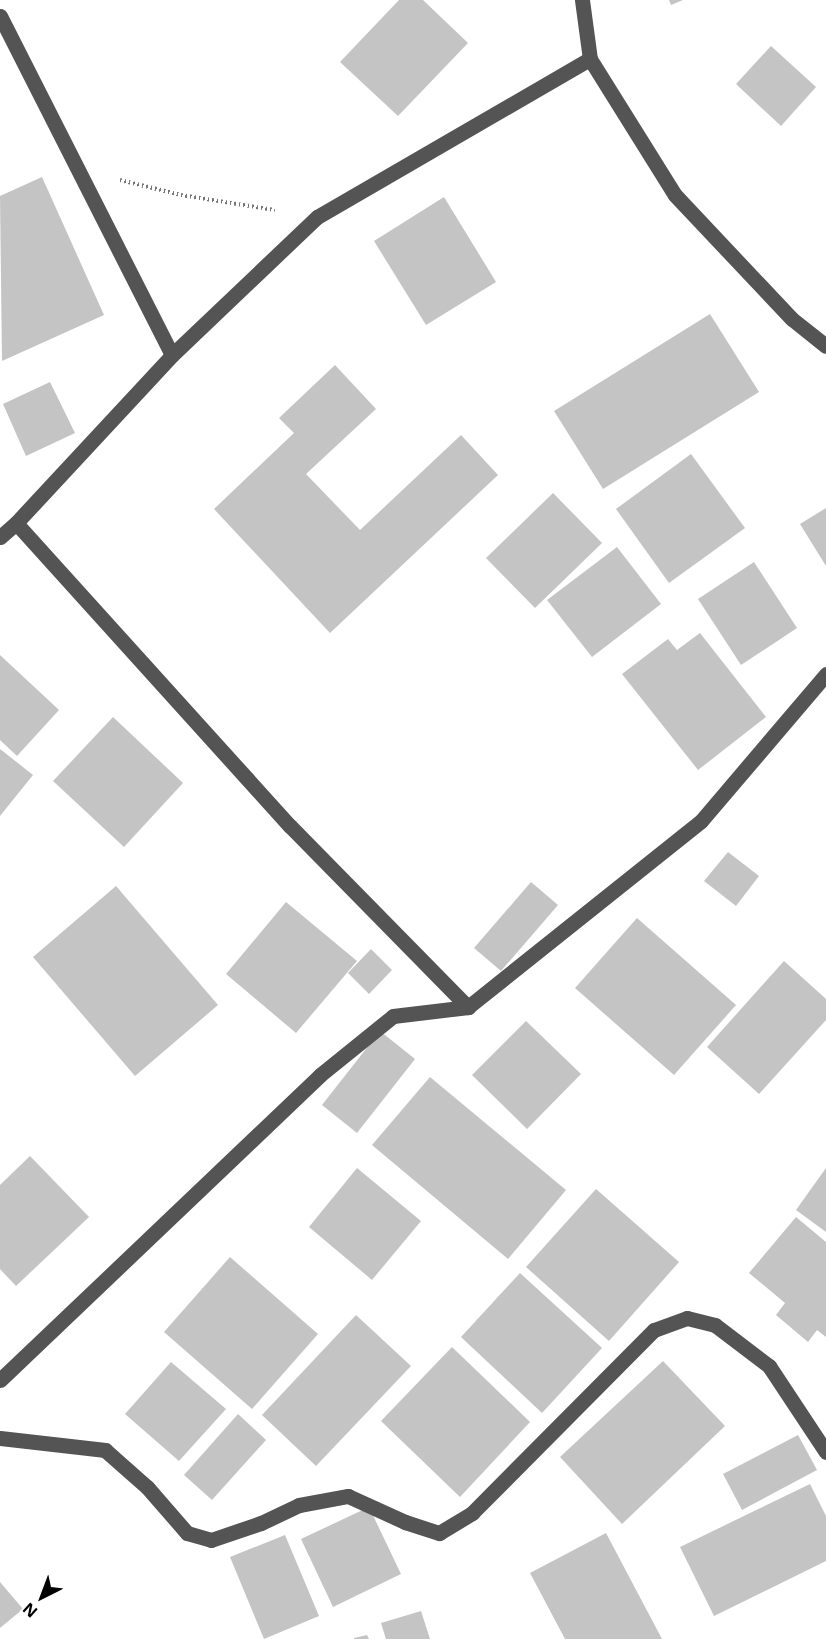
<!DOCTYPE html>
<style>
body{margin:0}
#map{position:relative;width:826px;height:1639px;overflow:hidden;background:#fff;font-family:"Open Sans",sans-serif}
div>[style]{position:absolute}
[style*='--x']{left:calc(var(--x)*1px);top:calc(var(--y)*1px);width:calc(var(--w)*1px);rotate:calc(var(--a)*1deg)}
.building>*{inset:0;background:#c4c4c4}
.path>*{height:4px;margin-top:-2px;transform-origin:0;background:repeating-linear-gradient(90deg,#767676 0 1.5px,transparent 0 4.5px)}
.minor>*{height:15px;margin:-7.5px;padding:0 7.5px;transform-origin:7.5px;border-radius:7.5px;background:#545454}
span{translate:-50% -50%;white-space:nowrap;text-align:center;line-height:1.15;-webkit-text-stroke:4.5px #fff;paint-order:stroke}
.north{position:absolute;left:12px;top:1567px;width:60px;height:60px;-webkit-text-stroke:4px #fff;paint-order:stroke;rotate:222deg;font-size:16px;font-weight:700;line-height:24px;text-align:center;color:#000}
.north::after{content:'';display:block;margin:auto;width:21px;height:27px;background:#000;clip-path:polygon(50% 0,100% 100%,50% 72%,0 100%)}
</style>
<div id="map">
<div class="building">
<div style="clip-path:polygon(399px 0,423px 0,468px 43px,398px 116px,340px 62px)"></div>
<div style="clip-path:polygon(669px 0,683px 0,671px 5px)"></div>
<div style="clip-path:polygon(771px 46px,816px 87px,781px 126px,736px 84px)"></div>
<div style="clip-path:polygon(42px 177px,104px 315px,2px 361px,0 196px)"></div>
<div style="clip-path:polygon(444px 197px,496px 282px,426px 325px,374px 241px)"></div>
<div style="clip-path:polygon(710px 314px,759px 392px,603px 489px,554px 411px)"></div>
<div style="clip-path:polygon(335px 365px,376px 409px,306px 474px,360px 530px,461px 435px,498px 475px,330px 633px,214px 509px,294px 433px,279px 418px)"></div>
<div style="clip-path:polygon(50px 382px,75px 433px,26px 456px,3px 404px)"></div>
<div style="clip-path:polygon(691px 454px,745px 528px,669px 583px,616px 509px)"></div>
<div style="clip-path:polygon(553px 493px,602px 543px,535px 608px,486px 558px)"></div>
<div style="clip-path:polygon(826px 508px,826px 566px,800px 524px)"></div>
<div style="clip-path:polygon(617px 547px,661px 604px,592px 657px,547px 600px)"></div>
<div style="clip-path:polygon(754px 562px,797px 628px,741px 665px,698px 599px)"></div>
<div style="clip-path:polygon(700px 633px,766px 717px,698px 770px,622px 674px,668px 639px,677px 650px)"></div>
<div style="clip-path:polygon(0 655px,59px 710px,17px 756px,0 740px)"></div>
<div style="clip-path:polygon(113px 717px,183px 783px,124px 847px,53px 781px)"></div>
<div style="clip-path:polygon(0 749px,33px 775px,0 816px)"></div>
<div style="clip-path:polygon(728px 852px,759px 876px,736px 906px,704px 881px)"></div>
<div style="clip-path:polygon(531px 882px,558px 905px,501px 971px,474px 948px)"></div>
<div style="clip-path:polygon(116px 886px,218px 1005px,135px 1076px,33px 957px)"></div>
<div style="clip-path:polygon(286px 902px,357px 961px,296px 1033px,226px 974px)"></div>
<div style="clip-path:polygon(637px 918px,736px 1005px,674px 1075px,575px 988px)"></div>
<div style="clip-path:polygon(371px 949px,392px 970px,369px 994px,348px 973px)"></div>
<div style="clip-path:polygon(784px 961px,826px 999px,826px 1020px,759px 1094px,707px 1047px)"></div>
<div style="clip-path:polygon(526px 1021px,581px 1074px,527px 1129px,472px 1075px)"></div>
<div style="clip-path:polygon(380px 1031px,415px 1059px,357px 1133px,322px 1105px)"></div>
<div style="clip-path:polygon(430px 1077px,566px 1190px,508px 1259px,372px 1145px)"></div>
<div style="clip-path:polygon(30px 1156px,89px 1217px,16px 1286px,0 1269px,0 1185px)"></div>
<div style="clip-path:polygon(357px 1168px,421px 1221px,372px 1280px,309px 1227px)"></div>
<div style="clip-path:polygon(826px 1168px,826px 1232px,796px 1210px)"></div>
<div style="clip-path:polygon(596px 1189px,679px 1262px,609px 1341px,526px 1267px)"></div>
<div style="clip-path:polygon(796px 1217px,826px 1242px,826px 1337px,817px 1330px,808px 1342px,776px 1315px,785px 1303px,749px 1273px)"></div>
<div style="clip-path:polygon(230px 1257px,318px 1334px,252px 1409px,164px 1332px)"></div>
<div style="clip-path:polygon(520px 1273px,602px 1348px,542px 1413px,461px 1337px)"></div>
<div style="clip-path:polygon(356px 1315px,411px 1366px,316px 1466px,262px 1415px)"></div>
<div style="clip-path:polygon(452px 1347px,530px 1422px,460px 1497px,381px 1421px)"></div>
<div style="clip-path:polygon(663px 1361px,725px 1426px,622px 1524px,560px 1457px)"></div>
<div style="clip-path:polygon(171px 1362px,226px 1409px,179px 1461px,125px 1414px)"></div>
<div style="clip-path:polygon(238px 1414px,266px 1440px,212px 1500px,184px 1475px)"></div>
<div style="clip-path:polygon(798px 1435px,817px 1470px,742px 1510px,723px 1474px)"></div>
<div style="clip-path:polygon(810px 1484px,826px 1516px,826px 1561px,714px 1616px,680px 1547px)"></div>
<div style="clip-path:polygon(369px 1507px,401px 1574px,333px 1607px,301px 1539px)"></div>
<div style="clip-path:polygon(606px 1533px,662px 1639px,565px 1639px,530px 1573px)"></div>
<div style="clip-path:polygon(285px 1535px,319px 1616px,264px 1639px,230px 1557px)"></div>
<div style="clip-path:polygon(0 1582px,23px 1609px,0 1628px)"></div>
<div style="clip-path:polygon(421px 1611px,430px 1639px,386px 1639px,381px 1623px)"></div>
<div style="clip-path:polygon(367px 1635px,369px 1639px,354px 1639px,354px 1638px)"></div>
</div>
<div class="path">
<div style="--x:120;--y:180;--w:63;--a:13.8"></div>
<div style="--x:181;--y:195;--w:95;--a:9.1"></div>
</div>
<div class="minor">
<div style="--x:582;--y:0;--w:60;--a:82.3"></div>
<div style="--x:590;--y:59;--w:160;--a:58"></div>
<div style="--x:675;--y:195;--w:170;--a:46.7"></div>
<div style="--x:792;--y:319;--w:43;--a:38.5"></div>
<div style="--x:0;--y:16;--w:380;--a:63.1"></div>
<div style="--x:16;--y:523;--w:409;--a:47.9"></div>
<div style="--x:290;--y:826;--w:254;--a:45.5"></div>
<div style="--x:0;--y:537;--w:21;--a:-41"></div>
<div style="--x:16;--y:523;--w:229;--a:-47.1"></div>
<div style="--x:172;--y:355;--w:200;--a:-43.6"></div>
<div style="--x:317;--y:217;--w:315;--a:-30.1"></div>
<div style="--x:0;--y:1380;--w:442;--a:-43.6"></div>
<div style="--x:320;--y:1075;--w:94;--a:-38.9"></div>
<div style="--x:393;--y:1016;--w:76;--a:-6.8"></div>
<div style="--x:468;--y:1007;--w:298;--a:-38.6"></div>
<div style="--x:701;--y:821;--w:193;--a:-49.6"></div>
<div style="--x:0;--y:1438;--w:106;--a:6.5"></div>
<div style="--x:105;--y:1450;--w:56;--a:41.4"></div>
<div style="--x:147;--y:1487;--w:61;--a:49"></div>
<div style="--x:187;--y:1533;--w:25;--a:16"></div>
<div style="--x:211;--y:1540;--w:53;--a:-18.8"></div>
<div style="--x:261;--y:1523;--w:42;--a:-25.3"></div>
<div style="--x:299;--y:1505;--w:50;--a:-10.4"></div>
<div style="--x:348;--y:1496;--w:63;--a:24.5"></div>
<div style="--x:405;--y:1522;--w:36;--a:18"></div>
<div style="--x:439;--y:1533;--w:39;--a:-31"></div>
<div style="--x:472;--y:1513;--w:258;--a:-45.2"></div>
<div style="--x:654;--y:1330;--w:35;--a:-20"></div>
<div style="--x:687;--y:1318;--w:29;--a:14"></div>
<div style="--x:715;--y:1325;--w:68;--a:37.2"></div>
<div style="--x:769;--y:1366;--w:103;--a:56.5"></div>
</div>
<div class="north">N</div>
</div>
